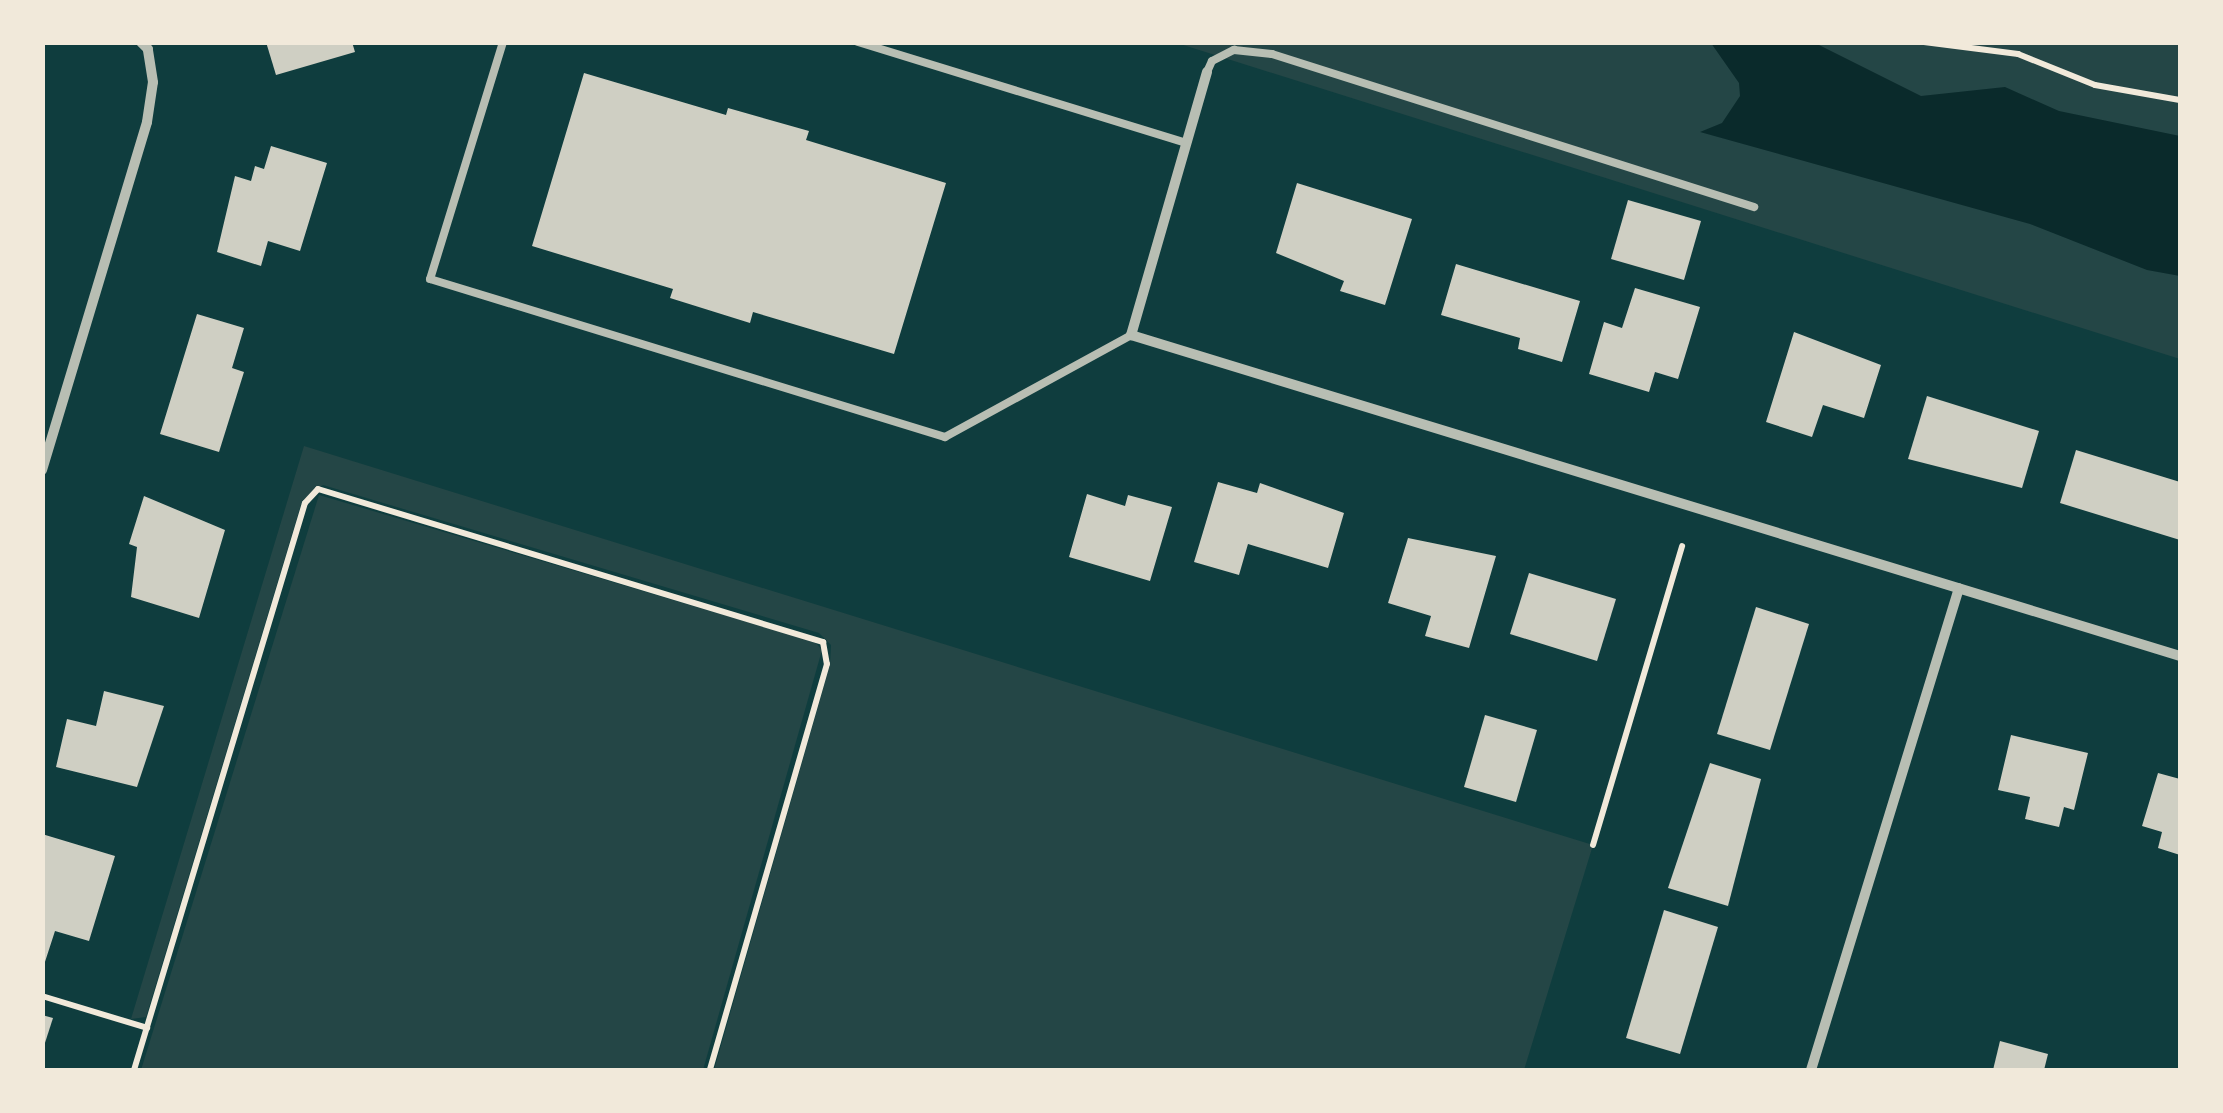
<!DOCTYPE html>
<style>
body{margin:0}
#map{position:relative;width:2223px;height:1113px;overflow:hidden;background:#0f3d3e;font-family:"DM Sans",sans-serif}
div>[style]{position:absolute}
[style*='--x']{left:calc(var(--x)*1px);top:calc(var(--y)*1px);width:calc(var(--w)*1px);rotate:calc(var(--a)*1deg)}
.green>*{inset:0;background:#244646}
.water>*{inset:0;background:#0a2a2b}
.building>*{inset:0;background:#cfcfc3}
.path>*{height:6px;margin:-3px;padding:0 3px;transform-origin:3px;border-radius:3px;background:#f1e9da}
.service>*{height:8px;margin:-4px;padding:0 4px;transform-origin:4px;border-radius:4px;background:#b8beb3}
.minor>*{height:10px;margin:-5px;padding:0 5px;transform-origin:5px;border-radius:5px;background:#b8beb3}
span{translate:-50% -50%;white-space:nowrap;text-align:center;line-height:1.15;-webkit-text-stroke:9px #f1e9da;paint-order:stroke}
.frame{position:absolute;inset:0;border:45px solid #f1e9da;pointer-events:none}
</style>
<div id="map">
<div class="green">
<div style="clip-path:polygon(1177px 43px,2180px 43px,2180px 359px)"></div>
<div style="clip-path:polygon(304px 446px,1593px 845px,1524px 1070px,714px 1070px,830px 665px,831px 645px,819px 633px,323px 485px,302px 501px,146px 1017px,131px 1019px)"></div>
<div style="clip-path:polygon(319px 495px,815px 642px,822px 650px,703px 1070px,141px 1070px)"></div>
</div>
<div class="water">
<div style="clip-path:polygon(1815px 43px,1921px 96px,2005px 87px,2059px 111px,2180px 136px,2180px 276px,2147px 270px,2030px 224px,1700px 132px,1722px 123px,1740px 96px,1739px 83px,1711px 43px)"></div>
</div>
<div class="building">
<div style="clip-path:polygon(266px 42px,352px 42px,355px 52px,276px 75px)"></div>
<div style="clip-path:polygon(584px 73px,726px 115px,728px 108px,809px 131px,806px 140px,946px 183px,894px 354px,753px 312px,750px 323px,670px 298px,673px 289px,532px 246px)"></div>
<div style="clip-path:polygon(271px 146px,327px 163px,300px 251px,268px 241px,261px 266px,217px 252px,235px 176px,251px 181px,255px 166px,264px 169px)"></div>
<div style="clip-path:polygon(1297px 183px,1412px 219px,1385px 305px,1340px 291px,1344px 281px,1276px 253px)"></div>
<div style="clip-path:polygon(1628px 200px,1701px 221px,1684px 280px,1611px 259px)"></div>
<div style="clip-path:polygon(1456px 264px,1580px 301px,1562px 362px,1518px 349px,1520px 338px,1441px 315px)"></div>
<div style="clip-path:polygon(1635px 288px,1700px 307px,1678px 379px,1655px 372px,1649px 392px,1589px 374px,1604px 322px,1622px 328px)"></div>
<div style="clip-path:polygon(197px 314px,244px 328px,232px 368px,244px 372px,219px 452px,160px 434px)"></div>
<div style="clip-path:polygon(1794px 332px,1881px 365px,1864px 418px,1823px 405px,1812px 437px,1766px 422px)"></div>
<div style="clip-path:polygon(1927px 396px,2039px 431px,2022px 488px,1908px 459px)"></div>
<div style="clip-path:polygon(2076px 450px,2180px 482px,2180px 540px,2060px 503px)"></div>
<div style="clip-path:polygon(1218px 482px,1257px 493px,1260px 483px,1344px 513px,1328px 568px,1248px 544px,1239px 575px,1194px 562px)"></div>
<div style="clip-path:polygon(1087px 494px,1125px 506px,1128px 495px,1172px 507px,1150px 581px,1069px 557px)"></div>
<div style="clip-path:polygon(144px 496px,225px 530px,199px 618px,131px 597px,137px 547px,129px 544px)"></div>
<div style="clip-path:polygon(1408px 538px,1496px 556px,1469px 648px,1425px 636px,1431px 616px,1388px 603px)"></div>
<div style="clip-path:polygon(1529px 573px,1616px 599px,1597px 661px,1510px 634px)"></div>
<div style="clip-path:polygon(1756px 607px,1809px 624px,1770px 750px,1717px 734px)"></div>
<div style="clip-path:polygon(104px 691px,164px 706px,137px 787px,56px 767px,67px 719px,96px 726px)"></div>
<div style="clip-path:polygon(1485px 715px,1537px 730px,1516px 802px,1464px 787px)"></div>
<div style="clip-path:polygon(2011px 735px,2088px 753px,2074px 810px,2064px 807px,2059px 827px,2025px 819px,2030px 797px,1998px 790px)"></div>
<div style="clip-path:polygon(1710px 763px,1761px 779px,1728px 906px,1668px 888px)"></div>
<div style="clip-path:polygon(2158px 773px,2180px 779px,2180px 855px,2158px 848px,2162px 832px,2142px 826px)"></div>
<div style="clip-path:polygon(42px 834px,115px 856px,89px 941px,55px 931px,43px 968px)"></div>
<div style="clip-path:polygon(1664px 910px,1718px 927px,1680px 1054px,1626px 1038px)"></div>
<div style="clip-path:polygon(42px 1015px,53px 1018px,43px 1049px,42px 1049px)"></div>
<div style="clip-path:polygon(2000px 1041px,2048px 1054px,2044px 1070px,1993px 1070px)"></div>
</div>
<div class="path">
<div style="--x:1603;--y:42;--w:17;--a:0"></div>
<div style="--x:1924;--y:42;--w:95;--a:7.3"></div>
<div style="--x:2018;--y:54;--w:83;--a:21.9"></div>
<div style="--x:2095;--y:85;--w:86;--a:10"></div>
<div style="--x:1593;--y:845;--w:312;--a:-73.4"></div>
<div style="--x:42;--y:996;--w:110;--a:16.9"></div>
<div style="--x:134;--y:1070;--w:592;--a:-73.22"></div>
<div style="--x:305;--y:503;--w:19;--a:-47"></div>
<div style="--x:318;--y:489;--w:528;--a:16.86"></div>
<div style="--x:823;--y:642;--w:22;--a:80"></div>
<div style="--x:827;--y:664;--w:423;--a:106.1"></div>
</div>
<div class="service">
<div style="--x:503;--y:42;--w:248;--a:107.1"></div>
<div style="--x:430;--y:279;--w:539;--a:17.06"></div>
<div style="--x:945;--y:437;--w:212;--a:-28.7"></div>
<div style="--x:858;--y:42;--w:344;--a:17.1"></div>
<div style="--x:1207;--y:72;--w:12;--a:-66"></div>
<div style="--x:1212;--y:61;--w:25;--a:-27"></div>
<div style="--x:1234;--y:50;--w:38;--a:6"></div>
<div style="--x:1272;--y:54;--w:506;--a:17.61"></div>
</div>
<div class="minor">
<div style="--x:1207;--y:72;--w:274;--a:106.1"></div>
<div style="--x:1131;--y:335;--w:1097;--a:17.01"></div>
<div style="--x:42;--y:470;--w:363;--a:-73.2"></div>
<div style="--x:147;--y:122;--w:40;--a:-81.5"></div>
<div style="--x:153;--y:82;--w:33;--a:-99"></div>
<div style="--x:148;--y:49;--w:10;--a:-135"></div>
<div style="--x:1811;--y:1070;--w:504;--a:-72.93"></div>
</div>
<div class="frame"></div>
</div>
